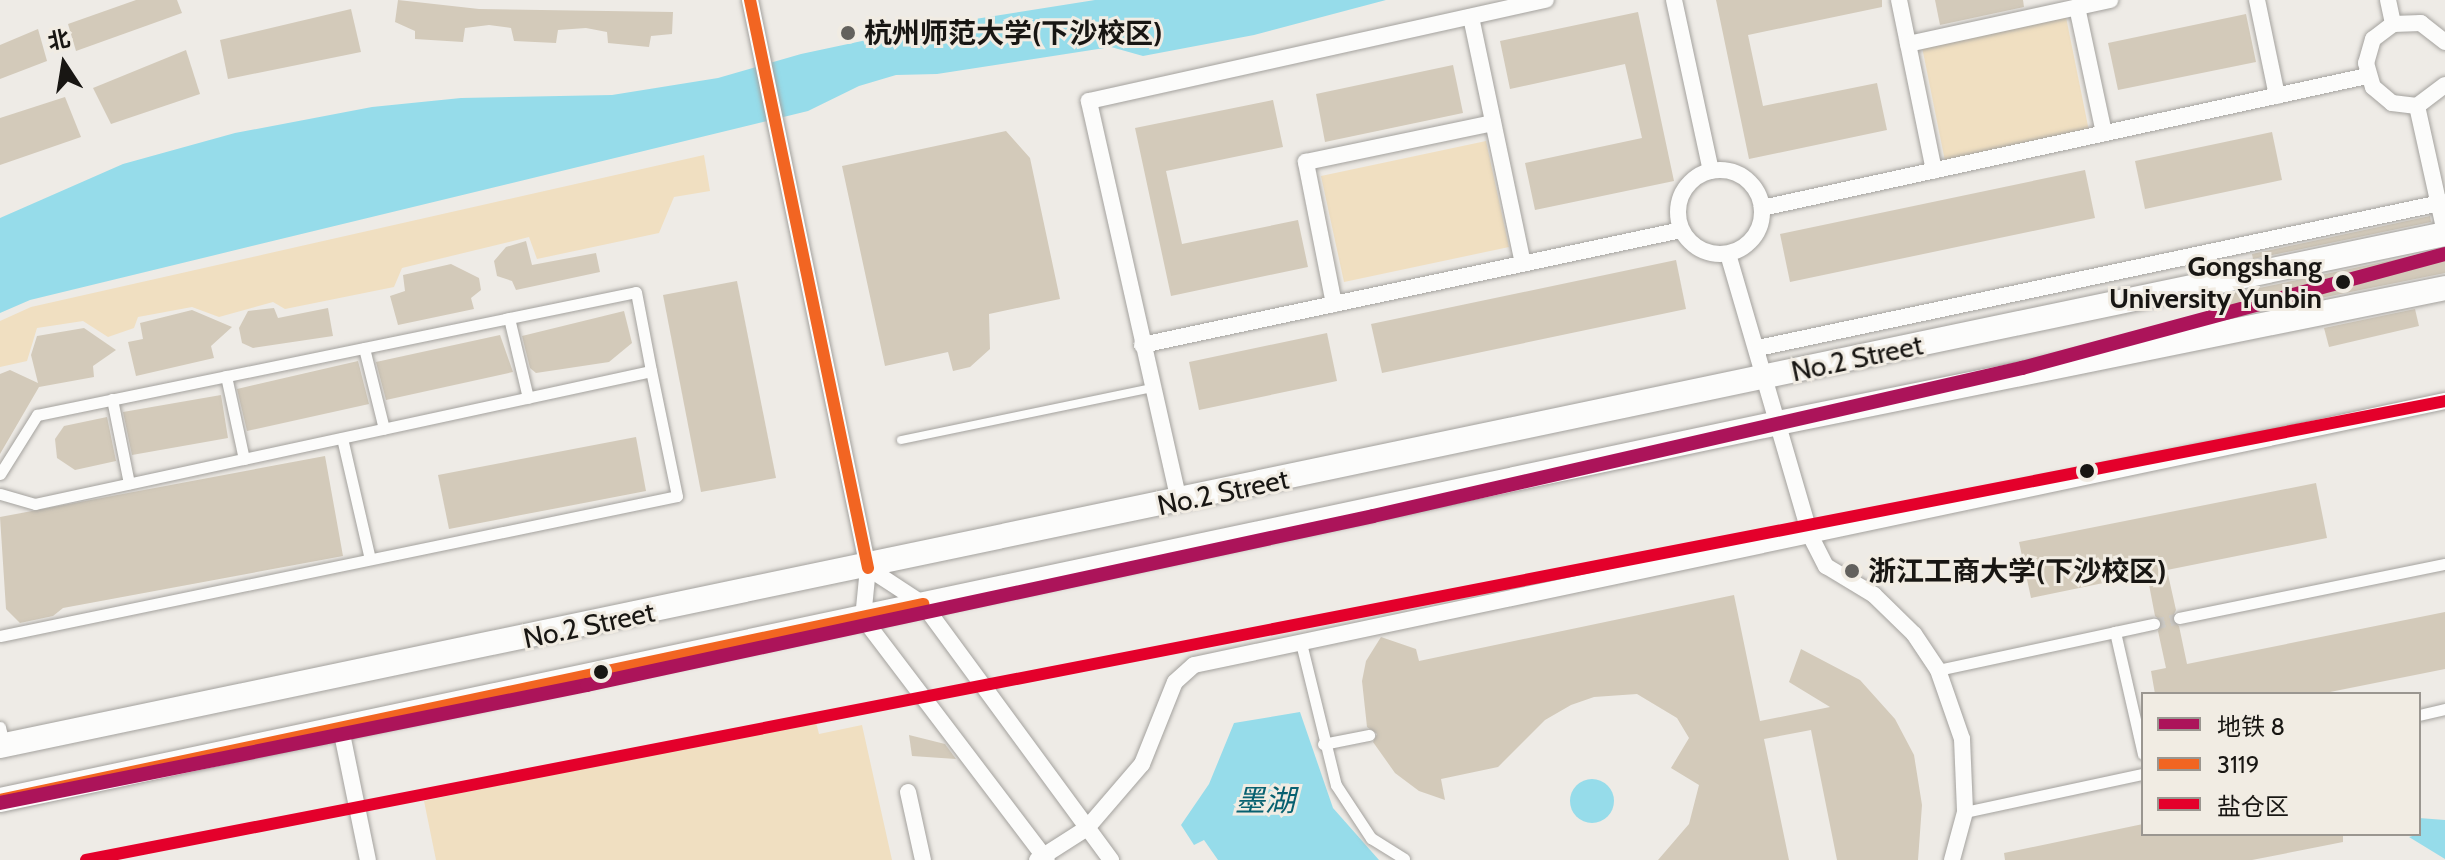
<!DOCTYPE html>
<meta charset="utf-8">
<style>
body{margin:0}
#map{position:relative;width:2445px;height:860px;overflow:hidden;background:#eeebe6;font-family:Cabin,"Noto Sans SC",sans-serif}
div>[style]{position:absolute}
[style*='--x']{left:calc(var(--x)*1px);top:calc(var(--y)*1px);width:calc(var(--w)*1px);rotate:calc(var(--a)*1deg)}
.green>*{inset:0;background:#f0dfc1}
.water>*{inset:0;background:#96dcea}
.round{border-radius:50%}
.building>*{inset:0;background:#d3caba}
.pedestrian-tunnel>*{height:11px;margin-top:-5.5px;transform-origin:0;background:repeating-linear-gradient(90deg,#cecbc6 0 11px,transparent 0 16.5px)}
.roads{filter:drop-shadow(0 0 2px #a4a29e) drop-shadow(0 0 2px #a4a29e)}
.service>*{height:8px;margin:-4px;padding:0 4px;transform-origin:4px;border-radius:4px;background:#fcfcfb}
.pedestrian>*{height:11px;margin:-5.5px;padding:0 5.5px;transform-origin:5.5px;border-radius:5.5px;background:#fcfcfb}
.minor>*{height:16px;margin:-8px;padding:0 8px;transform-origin:8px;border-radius:8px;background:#fcfcfb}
.minor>.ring{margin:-8px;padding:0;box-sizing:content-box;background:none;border:16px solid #fcfcfb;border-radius:50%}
.primary>*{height:24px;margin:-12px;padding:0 12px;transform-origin:12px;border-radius:12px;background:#fcfcfb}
.bus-1>*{height:12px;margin:-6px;padding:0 6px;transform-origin:6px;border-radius:6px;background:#f26522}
.bus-2>*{height:12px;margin:-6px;padding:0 6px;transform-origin:6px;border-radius:6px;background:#e4002b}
.metro-1>*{height:14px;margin:-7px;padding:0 7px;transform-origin:7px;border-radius:7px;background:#ac145a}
.dots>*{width:22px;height:22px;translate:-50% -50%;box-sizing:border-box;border:4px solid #f1ece3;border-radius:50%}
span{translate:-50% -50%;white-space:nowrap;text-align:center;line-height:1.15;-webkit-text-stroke:6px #f1ece3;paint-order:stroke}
.poi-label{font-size:28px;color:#181613;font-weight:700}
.left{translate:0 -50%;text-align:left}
.stop-label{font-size:28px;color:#181613;font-weight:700}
.right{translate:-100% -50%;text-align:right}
.street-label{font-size:28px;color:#181613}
.water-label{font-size:30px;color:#076070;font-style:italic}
.legend{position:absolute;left:2141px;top:692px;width:280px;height:144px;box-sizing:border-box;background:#f1ece3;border:2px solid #9a9690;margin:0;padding:10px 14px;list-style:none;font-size:24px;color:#181613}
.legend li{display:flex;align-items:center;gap:16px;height:40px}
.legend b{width:40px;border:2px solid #9a9690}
.north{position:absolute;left:24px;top:24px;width:80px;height:80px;-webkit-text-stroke:6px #f1ece3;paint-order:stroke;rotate:348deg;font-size:22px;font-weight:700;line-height:32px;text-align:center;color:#181613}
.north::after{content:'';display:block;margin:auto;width:28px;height:36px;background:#181613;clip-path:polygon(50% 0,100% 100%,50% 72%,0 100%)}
</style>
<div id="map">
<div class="green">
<div style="clip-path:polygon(2066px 17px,2089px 131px,1945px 161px,1922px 47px)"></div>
<div style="clip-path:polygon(1486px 141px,1509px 247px,1344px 282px,1321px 176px)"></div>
<div style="clip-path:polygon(704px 155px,710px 191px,674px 197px,659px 233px,537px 259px,529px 237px,402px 268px,394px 287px,285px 309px,273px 302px,219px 317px,192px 307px,138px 317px,134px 328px,108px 337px,83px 321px,37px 328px,27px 361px,0 367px,0 321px,31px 307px)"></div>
<div style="clip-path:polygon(815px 718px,819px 734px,862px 725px,892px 860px,436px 860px,424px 801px)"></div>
</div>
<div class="water">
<div style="clip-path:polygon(1095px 0,1386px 0,1254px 35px,1143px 56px,1111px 47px,937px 74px,896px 75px,859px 86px,808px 111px,30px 300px,0 313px,0 218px,123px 164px,235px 133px,372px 107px,461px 98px,612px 95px,718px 78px,801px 54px,937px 25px)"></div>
<div style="clip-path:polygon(1300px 712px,1333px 808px,1379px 860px,1218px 860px,1204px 840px,1194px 845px,1181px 825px,1209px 784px,1234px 723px)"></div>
<div class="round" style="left:1570px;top:779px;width:44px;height:44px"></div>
<div style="clip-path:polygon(2419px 818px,2445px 820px,2445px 859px,2409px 837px,2419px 834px)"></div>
</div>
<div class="building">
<div style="clip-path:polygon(136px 0,177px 0,182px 13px,76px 51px,68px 24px)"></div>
<div style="clip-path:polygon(398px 0,479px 9px,673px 12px,672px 34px,651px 36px,649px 47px,608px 43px,607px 32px,586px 28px,558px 30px,556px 43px,514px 41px,511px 28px,489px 25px,465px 28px,463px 42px,415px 39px,415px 31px,395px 22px)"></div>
<div style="clip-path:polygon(1716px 0,1882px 0,1882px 7px,1748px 35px,1763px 106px,1877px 83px,1887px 130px,1749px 159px)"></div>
<div style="clip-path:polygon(1935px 0,2023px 0,2024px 7px,1940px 25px)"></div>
<div style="clip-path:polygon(351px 9px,361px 52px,228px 79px,220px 40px)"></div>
<div style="clip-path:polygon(1638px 12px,1674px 181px,1535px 210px,1525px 163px,1642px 138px,1625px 64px,1510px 89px,1500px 41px)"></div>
<div style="clip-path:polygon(2246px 14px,2256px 62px,2118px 90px,2108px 43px)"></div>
<div style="clip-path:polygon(38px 29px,47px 61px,0 79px,0 45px)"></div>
<div style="clip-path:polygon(186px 50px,200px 94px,111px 124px,93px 88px)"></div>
<div style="clip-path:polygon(1453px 65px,1463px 113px,1325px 142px,1316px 94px)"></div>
<div style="clip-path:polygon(65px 97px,81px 137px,0 165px,0 118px)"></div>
<div style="clip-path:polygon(1273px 100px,1283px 147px,1166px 171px,1182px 244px,1298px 220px,1308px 267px,1171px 296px,1135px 128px)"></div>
<div style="clip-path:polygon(1006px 131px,1030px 158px,1060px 299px,989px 314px,990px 349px,970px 367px,953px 371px,948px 352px,885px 366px,842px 166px)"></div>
<div style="clip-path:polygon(2272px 132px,2282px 180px,2145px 209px,2135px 161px)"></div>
<div style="clip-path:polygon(2085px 170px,2095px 218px,1790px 282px,1780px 234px)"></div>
<div style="clip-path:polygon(2430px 216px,2431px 222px,2253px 259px,2252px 254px)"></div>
<div style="clip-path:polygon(526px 241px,532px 265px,596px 253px,600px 272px,516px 290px,512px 281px,497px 276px,494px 261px,506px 247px)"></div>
<div style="clip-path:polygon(2445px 249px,2445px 273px,2226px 317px,2221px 296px)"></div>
<div style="clip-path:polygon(1676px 260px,1686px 309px,1382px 373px,1371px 324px)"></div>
<div style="clip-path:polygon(451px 264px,479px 278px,481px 290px,471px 298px,474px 309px,398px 325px,390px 296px,405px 291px,403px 275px)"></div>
<div style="clip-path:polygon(737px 281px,776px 478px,701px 492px,663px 295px)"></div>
<div style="clip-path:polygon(274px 308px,278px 318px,328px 308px,333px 336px,253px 348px,242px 343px,239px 328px,248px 311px)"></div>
<div style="clip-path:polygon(2415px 309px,2419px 326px,2329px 347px,2324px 328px)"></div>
<div style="clip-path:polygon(192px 310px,232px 327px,211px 346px,214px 358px,136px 376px,128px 342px,143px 339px,140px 323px)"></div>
<div style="clip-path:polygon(624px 311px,632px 343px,609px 362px,536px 373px,530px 368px,522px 336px)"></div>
<div style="clip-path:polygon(84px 328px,116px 350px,93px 366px,94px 377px,39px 387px,0 454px,0 374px,10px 370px,38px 383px,31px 355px,37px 336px)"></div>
<div style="clip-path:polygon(1327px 333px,1337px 381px,1199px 410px,1189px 362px)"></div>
<div style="clip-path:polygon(500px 335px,513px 372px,386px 400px,376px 362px)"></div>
<div style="clip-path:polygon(358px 361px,369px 404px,247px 431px,237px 389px)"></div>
<div style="clip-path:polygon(221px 395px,228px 438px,132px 455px,123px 412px)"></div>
<div style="clip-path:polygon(107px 417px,116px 461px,75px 470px,57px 458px,55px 439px,64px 426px)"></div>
<div style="clip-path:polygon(636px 437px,646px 491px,449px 529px,438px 475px)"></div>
<div style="clip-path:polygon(325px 456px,343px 556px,63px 608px,53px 616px,20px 623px,6px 609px,0 517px)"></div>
<div style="clip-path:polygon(2316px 483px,2327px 538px,2167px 570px,2176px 610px,2171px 620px,2179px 626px,2187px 664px,2445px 612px,2445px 669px,2320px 694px,2155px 694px,2151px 671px,2166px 668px,2158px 631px,2162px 622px,2155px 616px,2147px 574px,2031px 598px,2019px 542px)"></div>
<div style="clip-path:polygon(1734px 595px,1760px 721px,1830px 707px,1789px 682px,1801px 649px,1860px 680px,1895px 719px,1914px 755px,1922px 805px,1918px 860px,1837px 860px,1811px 730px,1764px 739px,1789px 860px,1658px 860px,1689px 824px,1699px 785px,1671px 768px,1689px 738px,1677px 718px,1637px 694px,1594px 697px,1571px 705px,1545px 720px,1498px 767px,1441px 779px,1445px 800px,1419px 791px,1395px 773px,1373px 742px,1377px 734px,1367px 727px,1362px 681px,1366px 661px,1381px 637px,1416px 649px,1419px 661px)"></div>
<div style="clip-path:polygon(909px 735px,945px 744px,956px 759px,912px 756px)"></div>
<div style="clip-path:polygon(2143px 824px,2143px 834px,2343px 834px,2343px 842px,2252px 860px,2005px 860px,2004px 853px)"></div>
</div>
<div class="pedestrian-tunnel">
<div style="--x:2154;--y:624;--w:26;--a:-13"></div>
</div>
<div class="roads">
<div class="service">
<div style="--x:901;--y:440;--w:256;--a:-11.7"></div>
</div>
<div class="pedestrian">
<div style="--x:509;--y:318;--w:82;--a:76.6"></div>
<div style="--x:364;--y:348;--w:83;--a:76.1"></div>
<div style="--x:226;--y:376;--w:85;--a:77.8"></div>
<div style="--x:112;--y:399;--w:86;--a:78.6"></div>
<div style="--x:342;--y:438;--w:124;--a:77"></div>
<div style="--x:0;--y:474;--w:70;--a:-57.9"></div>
<div style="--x:37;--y:415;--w:611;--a:-11.6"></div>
<div style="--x:636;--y:292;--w:80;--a:79.2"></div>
<div style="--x:651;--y:371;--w:630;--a:167.82"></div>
<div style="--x:35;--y:504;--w:36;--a:-164"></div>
<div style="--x:2179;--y:618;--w:271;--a:-11.5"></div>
<div style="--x:2115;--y:632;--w:40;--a:-12"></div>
<div style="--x:0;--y:636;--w:691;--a:-11.68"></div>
<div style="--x:677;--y:496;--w:128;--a:-101.7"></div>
<div style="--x:1301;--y:643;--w:146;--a:76.2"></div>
<div style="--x:1336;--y:785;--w:64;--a:56.6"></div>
<div style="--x:1371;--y:838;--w:39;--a:32"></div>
<div style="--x:1938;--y:670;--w:181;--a:-12.1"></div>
<div style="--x:2115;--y:632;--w:125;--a:77.1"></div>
<div style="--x:2419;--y:715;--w:27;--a:-13"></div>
<div style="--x:0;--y:727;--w:18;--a:77"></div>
<div style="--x:1323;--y:744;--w:47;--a:-11.1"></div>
<div style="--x:1965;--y:812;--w:182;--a:-12.1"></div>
</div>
<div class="minor">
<div style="--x:750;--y:0;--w:580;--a:78.26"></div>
<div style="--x:868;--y:568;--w:50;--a:95.7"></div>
<div style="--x:863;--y:618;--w:304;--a:52.8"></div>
<div style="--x:1674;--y:0;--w:175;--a:77.8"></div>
<div style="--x:1899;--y:0;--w:174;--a:78.4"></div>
<div style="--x:2257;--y:0;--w:98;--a:78.2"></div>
<div style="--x:2388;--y:0;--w:25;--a:78"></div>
<div style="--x:2077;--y:7;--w:129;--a:77.9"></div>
<div style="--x:1471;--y:17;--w:252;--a:78.1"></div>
<div style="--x:2445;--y:42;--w:31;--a:-142"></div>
<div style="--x:2421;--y:23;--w:28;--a:178"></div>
<div style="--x:2393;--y:24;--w:25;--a:143"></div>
<div style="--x:2373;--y:39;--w:25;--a:106"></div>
<div style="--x:2366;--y:63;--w:25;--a:74"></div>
<div style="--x:2373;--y:87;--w:25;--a:40"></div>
<div style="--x:2392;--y:103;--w:25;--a:7"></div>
<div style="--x:2417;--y:106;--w:35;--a:-37"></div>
<div style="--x:1908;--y:44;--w:207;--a:-12.3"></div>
<div style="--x:2417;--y:106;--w:129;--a:77.5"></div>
<div class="ring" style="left:1678px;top:170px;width:68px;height:68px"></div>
<div style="--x:1762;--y:208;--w:619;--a:-12.31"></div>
<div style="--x:1728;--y:254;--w:295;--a:73.7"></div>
<div style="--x:1811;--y:537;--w:33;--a:63"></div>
<div style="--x:1826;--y:566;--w:56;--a:31.1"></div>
<div style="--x:1874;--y:595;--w:56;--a:44.3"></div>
<div style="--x:1914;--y:634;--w:43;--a:56.3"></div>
<div style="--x:1938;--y:670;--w:73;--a:70.8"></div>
<div style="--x:1962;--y:739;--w:73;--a:87.6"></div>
<div style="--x:1965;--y:812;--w:50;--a:105.2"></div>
<div style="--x:1334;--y:304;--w:145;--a:-101.2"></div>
<div style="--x:1306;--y:162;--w:191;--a:-11.8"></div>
<div style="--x:1142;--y:345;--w:551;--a:-12.04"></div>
<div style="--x:1758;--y:348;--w:702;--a:-12"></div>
<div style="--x:1179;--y:501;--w:410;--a:-102.7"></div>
<div style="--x:1089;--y:101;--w:468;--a:-12.5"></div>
<div style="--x:868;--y:568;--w:66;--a:33.2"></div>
<div style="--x:923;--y:604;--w:318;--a:53.7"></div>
<div style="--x:341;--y:729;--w:134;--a:78.4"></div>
<div style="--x:908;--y:792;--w:70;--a:77.6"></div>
<div style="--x:1037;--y:860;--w:59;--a:-32.6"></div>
<div style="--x:1087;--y:828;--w:84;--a:-49.3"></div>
<div style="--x:1142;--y:764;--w:88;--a:-68.1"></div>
<div style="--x:1175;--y:682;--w:25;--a:-42"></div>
<div style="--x:1194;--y:665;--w:1279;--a:-11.92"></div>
</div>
<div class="primary">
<div style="--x:0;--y:746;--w:2498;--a:-11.83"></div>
<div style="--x:0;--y:800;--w:1818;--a:-11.97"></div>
<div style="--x:1778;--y:423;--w:681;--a:-11.44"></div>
</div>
</div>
<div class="bus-1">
<div style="--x:750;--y:0;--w:580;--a:78.26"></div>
<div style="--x:0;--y:800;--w:944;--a:-11.99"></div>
</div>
<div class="bus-2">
<div style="--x:86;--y:860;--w:2403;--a:-11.01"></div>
</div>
<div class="metro-1">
<div style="--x:0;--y:803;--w:599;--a:-11.37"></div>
<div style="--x:587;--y:685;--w:804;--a:-12.13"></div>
<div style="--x:1373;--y:516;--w:666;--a:-12.85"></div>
<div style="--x:2022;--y:368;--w:438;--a:-15.1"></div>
</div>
<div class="dots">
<div style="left:848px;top:33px;background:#63615d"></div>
<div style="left:2343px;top:282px;background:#181613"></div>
<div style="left:2087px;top:471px;background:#181613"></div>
<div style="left:1852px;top:571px;background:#63615d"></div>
<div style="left:601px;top:672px;background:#181613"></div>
</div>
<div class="poi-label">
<span class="left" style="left:864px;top:33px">杭州师范大学(下沙校区)</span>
<span class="left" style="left:1868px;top:571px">浙江工商大学(下沙校区)</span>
</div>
<div class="stop-label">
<span class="right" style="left:2322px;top:282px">Gongshang<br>University Yunbin</span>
</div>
<div class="street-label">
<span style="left:1857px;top:358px;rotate:-12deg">No.2 Street</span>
<span style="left:1223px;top:492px;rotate:-12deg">No.2 Street</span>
<span style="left:589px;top:625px;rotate:-12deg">No.2 Street</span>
</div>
<div class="water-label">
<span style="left:1265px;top:801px">墨湖</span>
</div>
<ul class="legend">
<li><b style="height:10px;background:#ac145a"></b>地铁 8</li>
<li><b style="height:10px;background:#f26522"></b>3119</li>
<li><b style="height:10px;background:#e4002b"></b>盐仓区</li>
</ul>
<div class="north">北</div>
</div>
